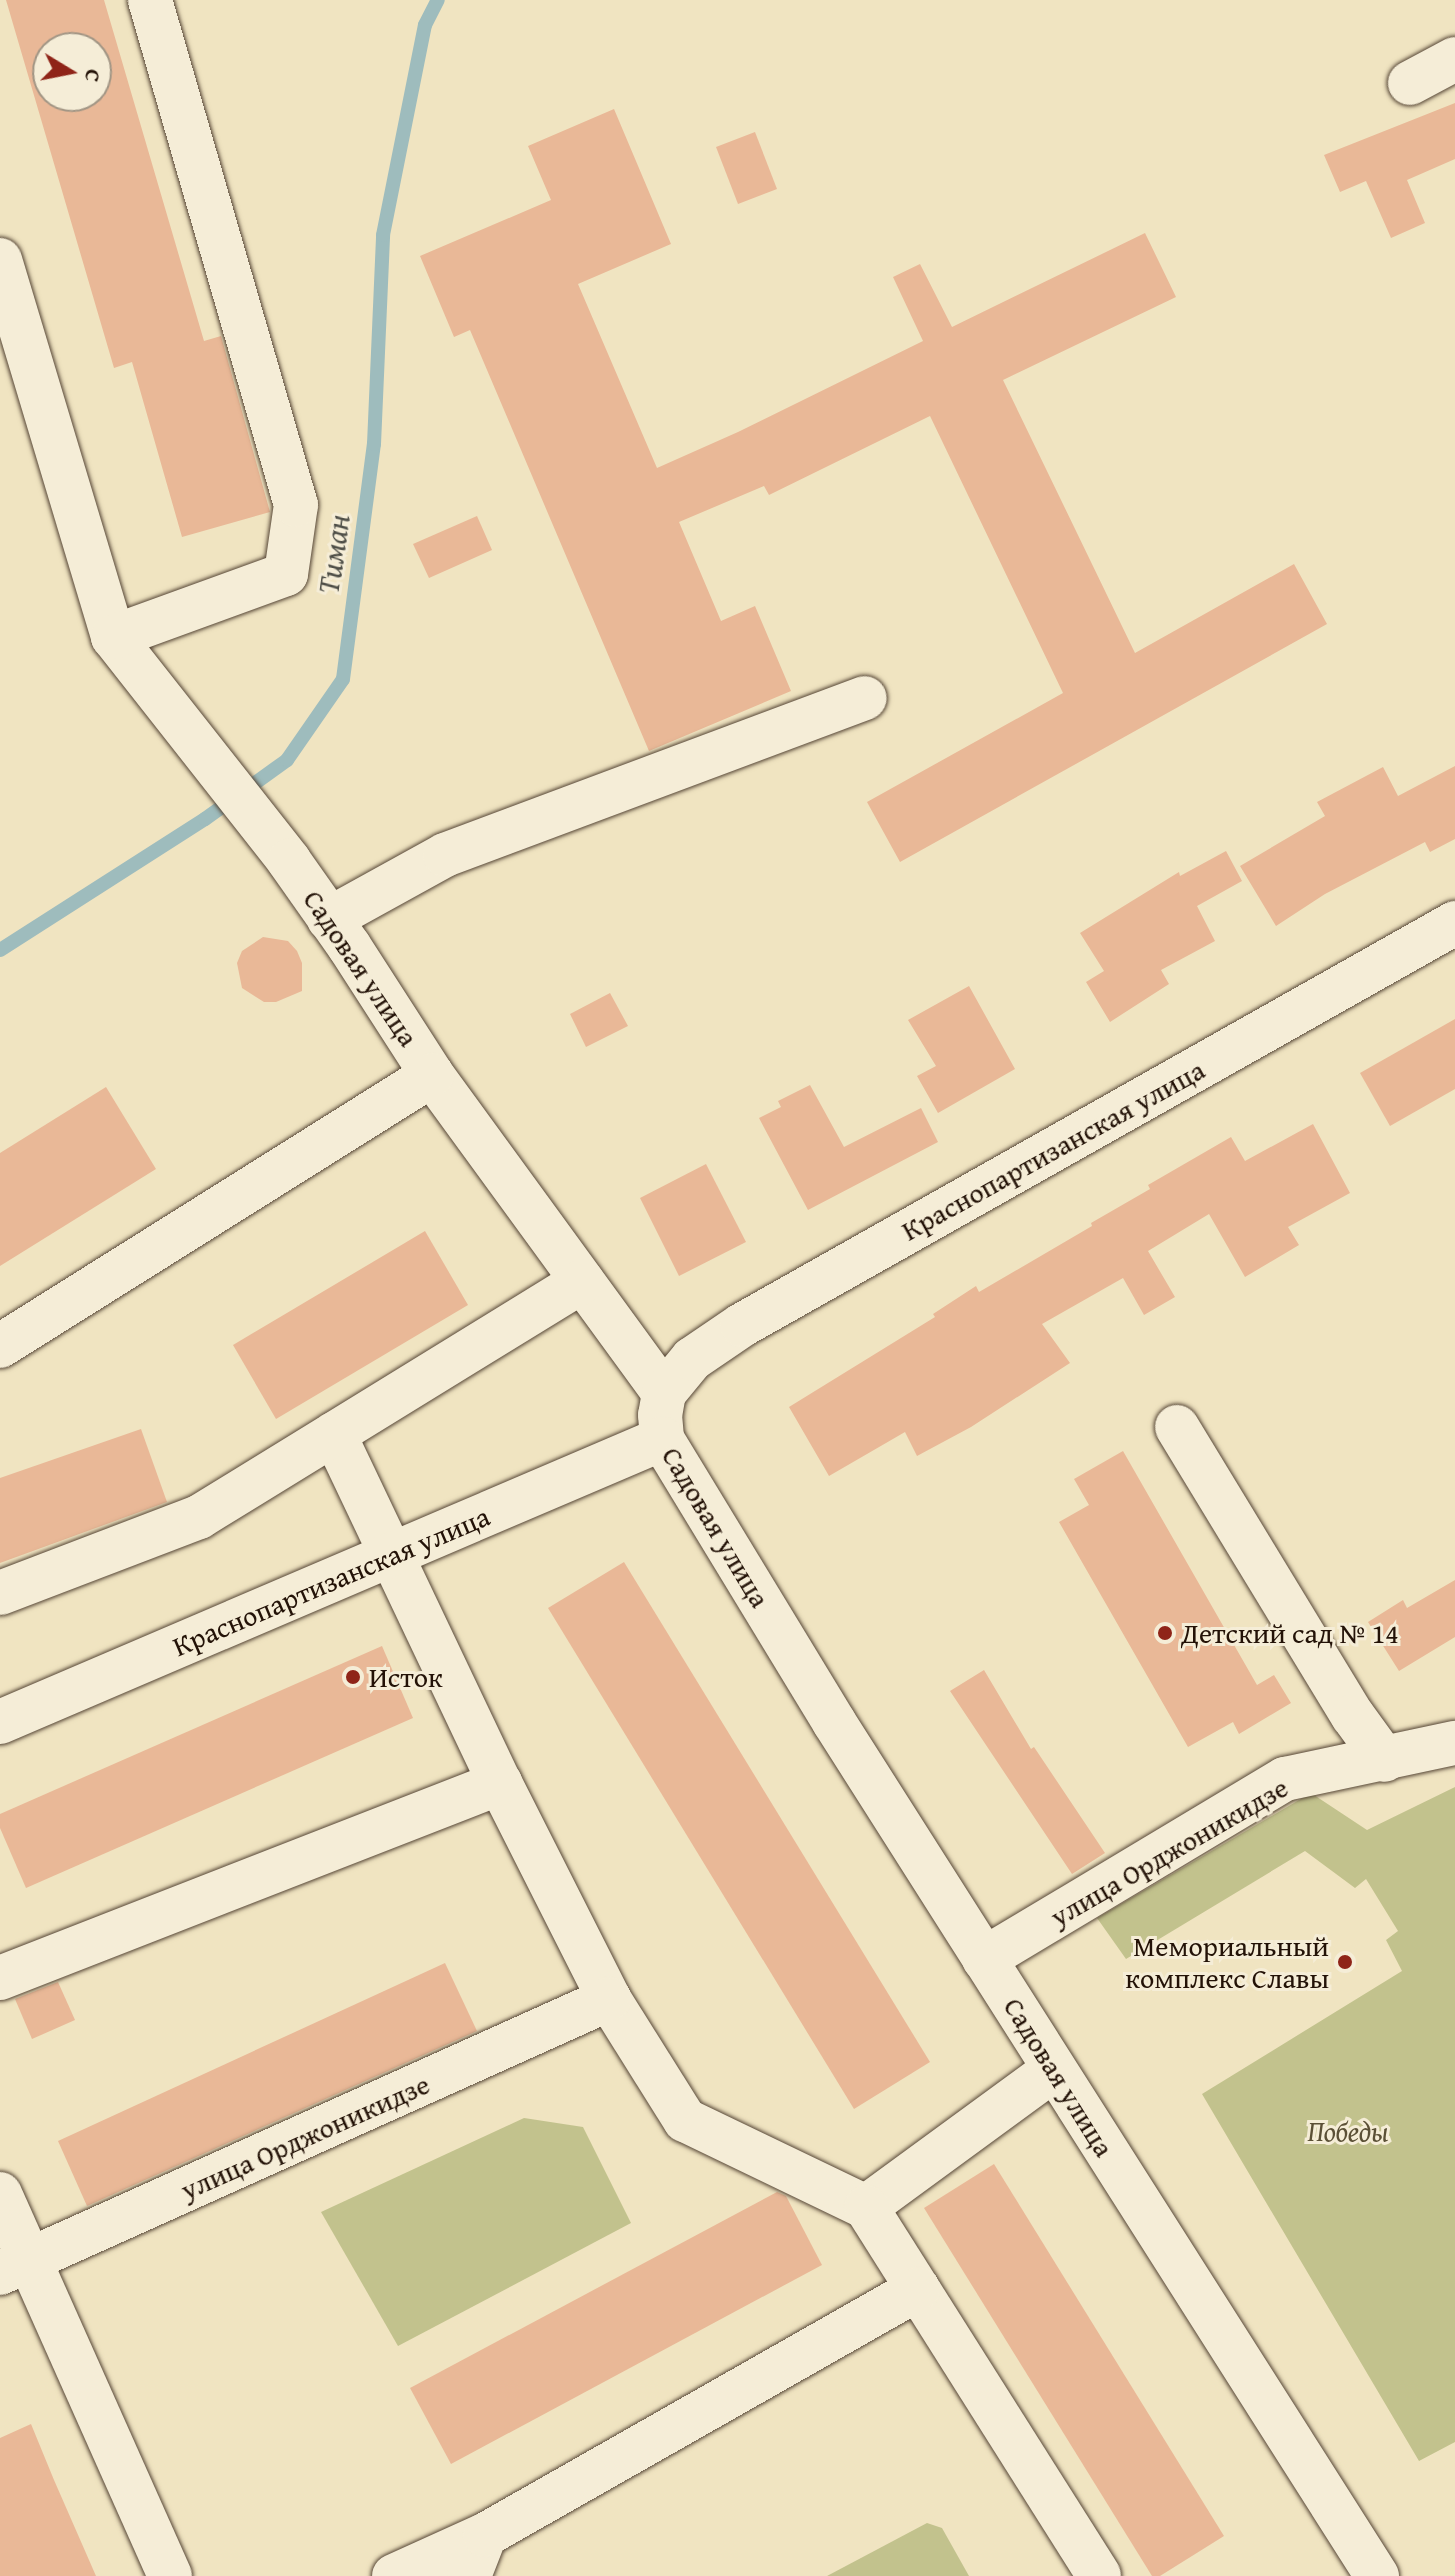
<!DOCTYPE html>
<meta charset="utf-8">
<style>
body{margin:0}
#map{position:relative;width:1455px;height:2576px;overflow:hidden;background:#f0e4c1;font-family:"Gentium Book Plus",serif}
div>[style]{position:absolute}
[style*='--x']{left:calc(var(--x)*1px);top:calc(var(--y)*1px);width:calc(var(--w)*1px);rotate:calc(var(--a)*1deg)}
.green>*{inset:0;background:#c2c28d}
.stream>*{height:14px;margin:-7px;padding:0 7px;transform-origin:7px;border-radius:7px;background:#9ebcbd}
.building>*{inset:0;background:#e9b897}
.roads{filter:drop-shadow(0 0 2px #564636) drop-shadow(0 0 2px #564636)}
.minor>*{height:44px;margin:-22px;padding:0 22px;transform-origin:22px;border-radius:22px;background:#f5edd7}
.dots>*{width:22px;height:22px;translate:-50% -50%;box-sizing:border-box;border:4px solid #f5edd7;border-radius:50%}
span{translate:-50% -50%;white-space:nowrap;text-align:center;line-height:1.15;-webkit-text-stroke:6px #f5edd7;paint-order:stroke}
.street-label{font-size:28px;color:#231207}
.poi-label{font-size:28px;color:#231207}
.left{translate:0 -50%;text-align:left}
.right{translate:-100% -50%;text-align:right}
.park-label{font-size:28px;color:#5b5036;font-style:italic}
.water-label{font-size:30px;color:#4e4e47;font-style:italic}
.north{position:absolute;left:32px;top:32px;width:80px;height:80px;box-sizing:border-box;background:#f5edd7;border:2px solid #a19584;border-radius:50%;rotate:100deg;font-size:22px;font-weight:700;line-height:32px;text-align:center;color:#231207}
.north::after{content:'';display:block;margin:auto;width:28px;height:36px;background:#8f2418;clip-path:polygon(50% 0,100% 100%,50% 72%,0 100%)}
</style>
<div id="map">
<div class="green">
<div style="clip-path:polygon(1455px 1787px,1455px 2442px,1419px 2461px,1202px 2094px,1402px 1971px,1386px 1940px,1398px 1931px,1366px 1879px,1355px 1888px,1305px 1851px,1126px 1959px,1097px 1918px,1311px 1793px,1367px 1830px)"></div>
<div style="clip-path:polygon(524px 2118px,583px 2127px,631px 2223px,398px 2346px,321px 2212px)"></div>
<div style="clip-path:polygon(927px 2523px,942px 2528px,969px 2576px,827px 2576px)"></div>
</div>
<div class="stream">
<div style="--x:0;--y:950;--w:243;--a:-32.6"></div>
<div style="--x:205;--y:819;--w:101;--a:-35.7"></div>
<div style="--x:287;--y:760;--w:98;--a:-55.3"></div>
<div style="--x:343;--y:679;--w:237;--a:-82.5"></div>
<div style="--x:374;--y:444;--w:209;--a:-87.5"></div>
<div style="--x:383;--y:235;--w:214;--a:-78.7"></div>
<div style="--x:425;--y:25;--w:28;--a:-63"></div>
</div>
<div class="building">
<div style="clip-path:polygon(evenodd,6px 0,104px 0,204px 341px,221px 336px,270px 512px,182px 537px,132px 362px,114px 368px,6px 0,48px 48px,96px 48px,96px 96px,48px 96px,48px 48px)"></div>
<div style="clip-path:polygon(1455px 103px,1455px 159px,1407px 180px,1425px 223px,1391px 238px,1366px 181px,1340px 192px,1324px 155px)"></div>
<div style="clip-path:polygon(614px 109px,671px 244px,578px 284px,657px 468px,738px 432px,923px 341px,893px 277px,920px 264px,952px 327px,1145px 233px,1176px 297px,1003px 380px,1135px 653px,1294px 564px,1327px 624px,900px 862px,867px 802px,1063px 693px,930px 416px,769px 495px,764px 486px,679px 522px,721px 621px,755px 606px,791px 691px,649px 751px,470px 330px,454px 337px,420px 256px,551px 200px,528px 146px)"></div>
<div style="clip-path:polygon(755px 132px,777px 189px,738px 204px,716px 147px)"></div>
<div style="clip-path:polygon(477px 516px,492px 550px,429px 578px,413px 544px)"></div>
<div style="clip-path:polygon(1455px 766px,1455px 839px,1430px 852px,1425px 842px,1325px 894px,1276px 926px,1240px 866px,1325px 816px,1317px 802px,1383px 767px,1398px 796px)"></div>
<div style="clip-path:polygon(1226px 851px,1242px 881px,1197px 906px,1215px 941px,1161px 970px,1169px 984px,1110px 1022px,1086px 982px,1104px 971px,1080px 933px,1179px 872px,1180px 876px)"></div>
<div style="clip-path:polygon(263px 937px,288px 941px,297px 951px,302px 963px,302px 991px,276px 1002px,264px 1002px,242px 988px,237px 963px,242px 951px)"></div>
<div style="clip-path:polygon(969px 986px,1015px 1069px,938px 1113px,917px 1076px,936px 1066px,908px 1020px)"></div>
<div style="clip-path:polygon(610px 993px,628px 1026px,586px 1047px,570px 1014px)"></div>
<div style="clip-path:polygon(1455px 1019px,1455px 1089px,1390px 1126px,1360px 1073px)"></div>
<div style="clip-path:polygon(810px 1085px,844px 1147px,921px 1108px,938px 1142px,808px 1210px,759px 1118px,781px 1107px,778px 1101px)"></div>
<div style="clip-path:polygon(106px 1087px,156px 1169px,0 1266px,0 1153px)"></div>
<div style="clip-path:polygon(1313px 1124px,1350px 1193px,1288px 1227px,1299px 1245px,1245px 1277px,1209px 1214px,1148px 1251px,1175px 1297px,1144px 1315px,1123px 1278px,1042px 1324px,1070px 1363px,971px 1427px,917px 1456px,905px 1432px,829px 1476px,789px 1407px,935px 1317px,933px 1314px,976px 1286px,979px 1292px,1092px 1226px,1091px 1223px,1150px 1189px,1148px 1185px,1231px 1137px,1245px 1161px)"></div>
<div style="clip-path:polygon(706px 1164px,746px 1242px,679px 1276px,640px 1198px)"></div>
<div style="clip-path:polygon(425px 1231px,468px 1305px,276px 1419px,233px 1345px)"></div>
<div style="clip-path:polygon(141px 1429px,167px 1502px,0 1563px,0 1478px)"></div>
<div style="clip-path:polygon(1123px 1451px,1257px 1685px,1274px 1675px,1291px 1703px,1239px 1734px,1233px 1722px,1188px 1747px,1059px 1522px,1089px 1505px,1074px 1479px)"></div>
<div style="clip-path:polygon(624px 1562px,930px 2062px,854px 2109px,548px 1608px)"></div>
<div style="clip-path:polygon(1455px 1580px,1455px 1637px,1399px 1671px,1368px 1622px,1403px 1600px,1407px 1608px)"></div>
<div style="clip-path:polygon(382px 1646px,413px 1718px,26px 1888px,0 1828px,0 1814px)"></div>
<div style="clip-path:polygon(984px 1670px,1031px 1749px,1034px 1747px,1105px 1853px,1072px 1874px,950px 1691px)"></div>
<div style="clip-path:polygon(445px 1963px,477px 2031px,87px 2206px,58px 2141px)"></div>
<div style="clip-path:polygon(58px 1982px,75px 2020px,32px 2039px,15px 1999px)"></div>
<div style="clip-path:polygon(994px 2164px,1224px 2536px,1160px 2576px,1152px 2576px,924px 2208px)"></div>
<div style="clip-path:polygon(777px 2192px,786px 2196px,822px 2265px,451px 2464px,410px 2388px)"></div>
<div style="clip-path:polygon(31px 2424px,54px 2480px,96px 2576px,0 2576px,0 2438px)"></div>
</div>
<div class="roads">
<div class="minor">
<div style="--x:1410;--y:83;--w:51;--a:-28.1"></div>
<div style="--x:0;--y:260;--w:394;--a:73.3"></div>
<div style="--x:113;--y:637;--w:285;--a:51.8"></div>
<div style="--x:289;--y:861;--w:104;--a:54.8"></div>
<div style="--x:349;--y:946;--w:153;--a:57.2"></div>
<div style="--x:432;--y:1075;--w:394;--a:53.9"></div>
<div style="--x:664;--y:1393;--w:22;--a:100"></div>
<div style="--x:660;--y:1415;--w:24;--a:85"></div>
<div style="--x:662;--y:1439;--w:331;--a:58.7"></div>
<div style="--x:834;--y:1722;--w:1012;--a:57.55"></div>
<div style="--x:113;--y:637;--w:184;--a:-20"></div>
<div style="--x:286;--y:574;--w:70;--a:-81.8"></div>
<div style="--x:296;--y:505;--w:526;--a:-106.13"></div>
<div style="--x:329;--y:919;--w:132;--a:-28.9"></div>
<div style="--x:445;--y:855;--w:448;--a:-20.5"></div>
<div style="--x:0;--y:1346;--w:510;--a:-32.1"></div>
<div style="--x:664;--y:1393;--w:44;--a:-50.5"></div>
<div style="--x:692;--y:1359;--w:60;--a:-34.2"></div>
<div style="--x:742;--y:1325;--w:819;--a:-29.41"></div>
<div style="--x:1177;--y:1427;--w:338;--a:58.7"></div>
<div style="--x:1353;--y:1716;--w:54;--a:54"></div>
<div style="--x:334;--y:1434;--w:386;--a:64.6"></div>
<div style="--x:500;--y:1783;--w:242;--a:63.2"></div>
<div style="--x:609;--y:1999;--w:143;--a:57.9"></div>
<div style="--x:685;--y:2120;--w:201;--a:25.7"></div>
<div style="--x:0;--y:1593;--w:213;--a:-20.9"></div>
<div style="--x:199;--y:1517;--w:450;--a:-31.6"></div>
<div style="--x:0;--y:1722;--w:720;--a:-23.15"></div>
<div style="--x:984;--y:1959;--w:351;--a:-30.9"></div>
<div style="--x:1285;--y:1779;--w:174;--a:-12"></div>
<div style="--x:0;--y:1978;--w:537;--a:-21.31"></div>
<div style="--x:1053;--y:2070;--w:232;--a:143.8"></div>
<div style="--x:866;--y:2207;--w:436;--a:57.7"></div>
<div style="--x:0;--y:2194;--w:418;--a:66"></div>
<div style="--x:0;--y:2273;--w:668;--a:-24.22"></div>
<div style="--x:394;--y:2576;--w:100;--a:-24.3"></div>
<div style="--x:469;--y:2576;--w:44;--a:-68.7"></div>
<div style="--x:485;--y:2535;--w:498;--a:-29.6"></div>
</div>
</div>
<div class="dots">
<div style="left:1165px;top:1633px;background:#8f2418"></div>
<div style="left:353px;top:1677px;background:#8f2418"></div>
<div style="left:1345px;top:1962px;background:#8f2418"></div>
</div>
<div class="street-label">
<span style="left:361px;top:968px;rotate:56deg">Садовая улица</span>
<span style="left:1053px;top:1150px;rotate:-29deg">Краснопартизанская улица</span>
<span style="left:716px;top:1527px;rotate:59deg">Садовая улица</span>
<span style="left:331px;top:1581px;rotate:-23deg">Краснопартизанская улица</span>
<span style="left:1169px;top:1852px;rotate:-30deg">улица Орджоникидзе</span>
<span style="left:1059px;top:2077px;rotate:58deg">Садовая улица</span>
<span style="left:305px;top:2137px;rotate:-24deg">улица Орджоникидзе</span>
</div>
<div class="poi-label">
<span class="left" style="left:1181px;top:1633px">Детский сад № 14</span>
<span class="left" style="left:369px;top:1677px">Исток</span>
<span class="right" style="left:1329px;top:1962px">Мемориальный<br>комплекс Славы</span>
</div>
<div class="park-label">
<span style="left:1348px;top:2131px">Победы</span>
</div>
<div class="water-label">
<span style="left:333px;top:554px;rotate:-82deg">Тиман</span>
</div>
<div class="north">С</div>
</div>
